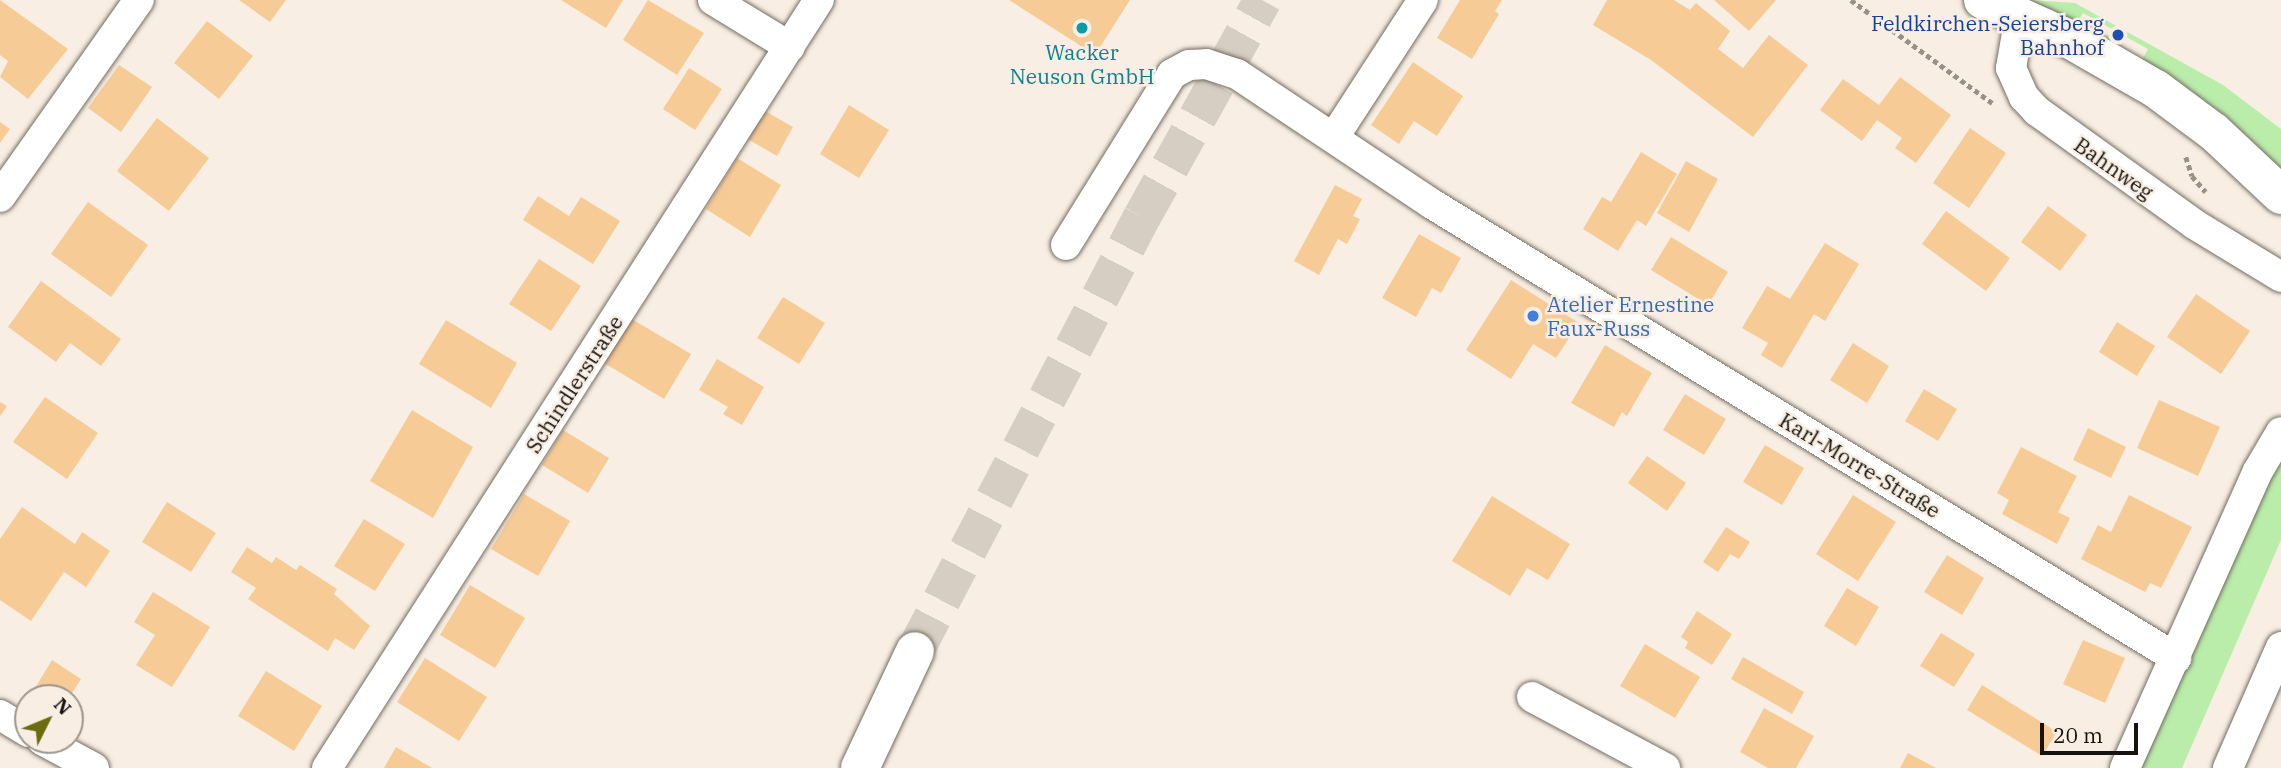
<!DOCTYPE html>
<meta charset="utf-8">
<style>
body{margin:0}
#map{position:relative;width:2281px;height:768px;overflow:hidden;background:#f8eee3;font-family:"IBM Plex Serif",serif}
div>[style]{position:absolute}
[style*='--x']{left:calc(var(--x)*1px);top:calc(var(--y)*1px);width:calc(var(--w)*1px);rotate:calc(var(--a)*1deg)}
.green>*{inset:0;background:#baedaa}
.building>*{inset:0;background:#f7cb96}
.primary-tunnel>*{height:38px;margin-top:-19px;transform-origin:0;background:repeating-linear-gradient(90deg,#d6cdc3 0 38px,transparent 0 57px)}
.path>*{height:4.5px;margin-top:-2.25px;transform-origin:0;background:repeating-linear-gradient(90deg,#989189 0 5px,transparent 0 8.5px)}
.roads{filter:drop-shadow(0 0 2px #756c62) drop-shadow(0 0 2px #756c62)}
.minor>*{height:30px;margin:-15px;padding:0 15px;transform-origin:15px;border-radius:15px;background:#fff}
.tertiary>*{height:38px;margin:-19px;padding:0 19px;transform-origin:19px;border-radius:19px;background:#fff}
.primary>*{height:38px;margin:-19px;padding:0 19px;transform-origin:19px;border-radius:19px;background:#fff}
.dots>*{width:19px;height:19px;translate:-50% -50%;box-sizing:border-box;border:4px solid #f8eee3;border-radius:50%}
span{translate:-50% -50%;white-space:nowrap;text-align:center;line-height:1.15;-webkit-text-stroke:5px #f8eee3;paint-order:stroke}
.transit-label{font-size:21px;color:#164399}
.right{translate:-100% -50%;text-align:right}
.culture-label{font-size:21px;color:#0d838f}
.street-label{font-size:21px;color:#16130f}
.shop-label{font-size:21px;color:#366cbe}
.left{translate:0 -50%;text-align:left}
.north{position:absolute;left:14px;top:684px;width:70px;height:70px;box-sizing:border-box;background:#f8eee3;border:2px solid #9e968e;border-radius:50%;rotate:47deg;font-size:19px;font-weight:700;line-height:28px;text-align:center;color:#16130f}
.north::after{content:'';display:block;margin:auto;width:24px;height:32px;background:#6a6c0e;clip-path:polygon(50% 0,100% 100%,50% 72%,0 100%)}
.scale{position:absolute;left:2040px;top:723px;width:98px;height:32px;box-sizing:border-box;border:4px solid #16130f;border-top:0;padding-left:9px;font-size:21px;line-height:24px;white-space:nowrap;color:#16130f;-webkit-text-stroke:5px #f8eee3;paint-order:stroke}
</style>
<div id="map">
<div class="green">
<div style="clip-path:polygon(2027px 0,2075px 3px,2223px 85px,2281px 129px,2281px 169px,2226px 119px,2142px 60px,2148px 49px,2083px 13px,2076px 24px)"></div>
<div style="clip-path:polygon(2281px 451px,2281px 540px,2182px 768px,2133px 768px)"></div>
</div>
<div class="building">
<div style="clip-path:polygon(0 0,68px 49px,28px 99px,0 77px,8px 61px,0 55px)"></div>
<div style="clip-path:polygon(239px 0,286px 0,270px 22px)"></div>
<div style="clip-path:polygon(561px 0,623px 0,606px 28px)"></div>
<div style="clip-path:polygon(648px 0,704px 33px,677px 75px,623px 40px)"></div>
<div style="clip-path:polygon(1009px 0,1130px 0,1095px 55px)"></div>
<div style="clip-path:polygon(1460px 0,1502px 0,1495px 11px,1499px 14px,1472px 59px,1437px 38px)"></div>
<div style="clip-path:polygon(1607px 0,1674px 0,1690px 10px,1696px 3px,1730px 31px,1718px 49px,1743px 68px,1769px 35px,1808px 65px,1753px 137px,1651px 60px,1593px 25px)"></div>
<div style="clip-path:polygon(1714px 0,1776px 0,1749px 31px)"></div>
<div style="clip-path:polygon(207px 21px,253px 56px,219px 99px,174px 63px)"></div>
<div style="clip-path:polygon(1413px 62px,1463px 96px,1437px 136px,1414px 121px,1399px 144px,1371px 125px)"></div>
<div style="clip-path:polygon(119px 65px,152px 87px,121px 132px,88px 108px)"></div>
<div style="clip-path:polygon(689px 68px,722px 89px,695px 130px,663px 109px)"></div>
<div style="clip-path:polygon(1900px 77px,1951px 115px,1916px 163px,1895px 148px,1902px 138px,1877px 120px,1862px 141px,1820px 110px,1843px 79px,1879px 105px)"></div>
<div style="clip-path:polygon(849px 105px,889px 130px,859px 178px,820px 154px)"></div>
<div style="clip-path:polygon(760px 108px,793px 127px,777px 156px,744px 137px)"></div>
<div style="clip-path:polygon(157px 118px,209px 158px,169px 211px,117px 171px)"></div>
<div style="clip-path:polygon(0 122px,10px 129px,0 143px)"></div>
<div style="clip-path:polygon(1970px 128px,2006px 153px,1969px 208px,1933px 183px)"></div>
<div style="clip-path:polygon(1641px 152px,1677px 174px,1646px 226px,1637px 220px,1618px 251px,1583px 229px,1602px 197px,1611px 202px)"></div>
<div style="clip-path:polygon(737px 158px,781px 185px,750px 237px,706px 209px)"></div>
<div style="clip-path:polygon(1686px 161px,1718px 179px,1689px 232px,1657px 213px)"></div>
<div style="clip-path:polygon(1335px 185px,1362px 199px,1353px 216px,1360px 219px,1347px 244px,1338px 239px,1319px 275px,1294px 261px)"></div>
<div style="clip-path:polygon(538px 196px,569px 216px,581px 197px,620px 221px,593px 264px,523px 220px)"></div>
<div style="clip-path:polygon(88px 202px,148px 245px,111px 297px,51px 254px)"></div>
<div style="clip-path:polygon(2048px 206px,2087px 235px,2060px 271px,2021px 242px)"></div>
<div style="clip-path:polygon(1946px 211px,2010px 258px,1986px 291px,1922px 244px)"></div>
<div style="clip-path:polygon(1419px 234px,1461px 258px,1441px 293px,1432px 288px,1416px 317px,1382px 298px)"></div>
<div style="clip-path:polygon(1671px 237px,1728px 272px,1708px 305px,1651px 270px)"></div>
<div style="clip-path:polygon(1825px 243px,1859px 264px,1825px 321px,1814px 314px,1782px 368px,1761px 355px,1768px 343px,1742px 328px,1767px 286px,1790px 299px)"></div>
<div style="clip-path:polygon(539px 259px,581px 286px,551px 331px,509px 304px)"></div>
<div style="clip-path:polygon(1511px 280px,1579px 323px,1556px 358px,1533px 344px,1511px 379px,1466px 350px)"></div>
<div style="clip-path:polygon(41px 281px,121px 339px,101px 366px,70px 343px,56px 362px,8px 327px)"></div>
<div style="clip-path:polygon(2196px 294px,2250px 331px,2221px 374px,2167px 337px)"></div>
<div style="clip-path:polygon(783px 297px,825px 323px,799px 364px,757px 338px)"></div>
<div style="clip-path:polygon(630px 318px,691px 354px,664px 399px,604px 363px)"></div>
<div style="clip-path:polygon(446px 320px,517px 363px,491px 408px,419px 364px)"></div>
<div style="clip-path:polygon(2117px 322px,2155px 346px,2137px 376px,2099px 352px)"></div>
<div style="clip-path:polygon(1853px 343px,1889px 366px,1867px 403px,1830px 380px)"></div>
<div style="clip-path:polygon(1605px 345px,1652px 373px,1627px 416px,1622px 412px,1614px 427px,1571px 403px)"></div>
<div style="clip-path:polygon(717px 359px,764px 387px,742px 425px,723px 414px,728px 407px,699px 390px)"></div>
<div style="clip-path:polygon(1924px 389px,1957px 409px,1938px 441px,1905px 421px)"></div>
<div style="clip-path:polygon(1685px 394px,1726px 419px,1704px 455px,1663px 430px)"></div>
<div style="clip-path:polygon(45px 397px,98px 433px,67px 479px,13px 442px)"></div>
<div style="clip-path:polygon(2159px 400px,2220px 427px,2198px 476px,2137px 448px)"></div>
<div style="clip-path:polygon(0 402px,7px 406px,0 416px)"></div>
<div style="clip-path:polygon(412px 410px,473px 447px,433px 518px,370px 481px)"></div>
<div style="clip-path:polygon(2088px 428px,2126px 447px,2111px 478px,2073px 460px)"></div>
<div style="clip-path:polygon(563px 430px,609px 458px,588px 493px,542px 465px)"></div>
<div style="clip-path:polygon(1765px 445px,1804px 468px,1782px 505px,1743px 482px)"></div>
<div style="clip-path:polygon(2021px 447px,2077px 476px,2058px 512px,2070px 518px,2057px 544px,2002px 514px,2009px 500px,1997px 493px)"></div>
<div style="clip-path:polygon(1647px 456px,1686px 483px,1667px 511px,1628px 483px)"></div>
<div style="clip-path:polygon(524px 494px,570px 521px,538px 576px,491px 549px)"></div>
<div style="clip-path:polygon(1853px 495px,1896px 522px,1858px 581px,1816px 554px)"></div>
<div style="clip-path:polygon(2129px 495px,2192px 527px,2161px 588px,2150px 583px,2145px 592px,2081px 559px,2098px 525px,2111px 532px)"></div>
<div style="clip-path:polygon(1492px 496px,1570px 544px,1548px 580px,1527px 568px,1510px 596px,1452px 561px)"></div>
<div style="clip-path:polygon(167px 502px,216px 533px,191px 572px,142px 542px)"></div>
<div style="clip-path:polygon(22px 507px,75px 544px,82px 532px,110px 551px,86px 587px,64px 572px,31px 621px,0 600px,0 539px)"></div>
<div style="clip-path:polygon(364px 519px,405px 544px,375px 591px,334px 566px)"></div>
<div style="clip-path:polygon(1726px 527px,1750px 542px,1739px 559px,1730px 554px,1718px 572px,1703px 562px)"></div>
<div style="clip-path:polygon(247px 547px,272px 563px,276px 557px,296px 570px,300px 565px,337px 589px,334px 594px,370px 626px,354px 650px,335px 638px,328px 651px,248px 599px,256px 588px,231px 572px)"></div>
<div style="clip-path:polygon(1947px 555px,1984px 578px,1962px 615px,1924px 592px)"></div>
<div style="clip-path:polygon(470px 585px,525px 618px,495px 668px,440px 635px)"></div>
<div style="clip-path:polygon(1847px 588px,1879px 607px,1856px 646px,1824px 626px)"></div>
<div style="clip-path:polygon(153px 592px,210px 627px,172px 687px,136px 665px,155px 635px,134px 622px)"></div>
<div style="clip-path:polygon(1697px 611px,1732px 634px,1712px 665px,1685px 648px,1688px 642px,1681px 637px)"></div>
<div style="clip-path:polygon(1941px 633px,1975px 654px,1954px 687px,1920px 666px)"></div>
<div style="clip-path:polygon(2083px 640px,2125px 658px,2105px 703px,2063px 684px)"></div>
<div style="clip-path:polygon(1645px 644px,1700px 677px,1675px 718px,1620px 686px)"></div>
<div style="clip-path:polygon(1743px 657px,1804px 692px,1792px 714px,1731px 679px)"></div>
<div style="clip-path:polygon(425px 658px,487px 697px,459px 741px,397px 702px)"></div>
<div style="clip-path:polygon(52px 660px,81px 679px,69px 698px,29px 698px)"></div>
<div style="clip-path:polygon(266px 671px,322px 706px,294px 751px,238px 716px)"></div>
<div style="clip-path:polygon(1982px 685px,2057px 732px,2042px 756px,1967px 710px)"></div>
<div style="clip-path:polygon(1764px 708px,1814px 736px,1796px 768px,1768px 768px,1740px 752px)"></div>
<div style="clip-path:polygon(396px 747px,432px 768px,384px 768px)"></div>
<div style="clip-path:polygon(1908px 753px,1936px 768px,1900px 768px)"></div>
</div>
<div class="primary-tunnel">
<div style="--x:915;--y:651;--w:490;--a:-62.4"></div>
<div style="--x:1142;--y:217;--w:248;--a:-60.9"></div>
</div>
<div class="path">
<div style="--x:1851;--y:0;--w:175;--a:36.1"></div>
<div style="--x:2186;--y:157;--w:20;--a:72"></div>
<div style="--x:2192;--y:176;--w:21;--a:49"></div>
</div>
<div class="roads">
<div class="minor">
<div style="--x:713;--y:0;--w:90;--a:31.4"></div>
<div style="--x:2020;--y:16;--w:53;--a:99.8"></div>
<div style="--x:2011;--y:68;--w:32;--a:66"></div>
<div style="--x:2024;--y:97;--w:19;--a:47"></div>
<div style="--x:2037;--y:111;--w:193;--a:35.7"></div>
<div style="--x:2194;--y:224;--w:102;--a:31.3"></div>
<div style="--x:1334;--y:137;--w:163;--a:-57"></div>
<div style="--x:0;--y:197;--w:241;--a:-54.8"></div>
<div style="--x:1066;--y:245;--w:201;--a:-58.2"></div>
<div style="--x:1172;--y:74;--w:19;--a:-28"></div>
<div style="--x:1189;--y:65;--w:17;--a:-3"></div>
<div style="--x:1206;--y:64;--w:33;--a:18"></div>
<div style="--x:1237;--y:74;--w:234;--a:33.7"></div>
<div style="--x:1432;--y:204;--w:872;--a:31.39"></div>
<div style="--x:1532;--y:697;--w:151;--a:28.1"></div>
<div style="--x:0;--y:715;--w:33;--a:31"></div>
<div style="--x:42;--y:740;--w:59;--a:28.3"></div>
<div style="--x:327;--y:768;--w:912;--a:-57.36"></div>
<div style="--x:2125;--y:768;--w:325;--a:-65.9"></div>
<div style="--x:2258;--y:471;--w:45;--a:-59.5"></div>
<div style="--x:2228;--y:768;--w:132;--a:-66.3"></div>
</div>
<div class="tertiary">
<div style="--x:1983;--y:0;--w:94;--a:24.4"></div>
<div style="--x:2069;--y:39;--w:100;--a:29.9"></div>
<div style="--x:2156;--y:89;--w:72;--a:36.6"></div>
<div style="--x:2214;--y:132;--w:92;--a:43.2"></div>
</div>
<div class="primary">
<div style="--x:860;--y:768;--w:129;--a:-64.8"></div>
</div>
</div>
<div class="dots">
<div style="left:1082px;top:28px;background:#0f9aa8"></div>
<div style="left:2118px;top:35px;background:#1a4fb4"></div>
<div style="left:1533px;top:316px;background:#3f7fe0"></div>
</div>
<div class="transit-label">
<span class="right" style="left:2104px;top:35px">Feldkirchen-Seiersberg<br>Bahnhof</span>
</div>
<div class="culture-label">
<span style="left:1082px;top:64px">Wacker<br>Neuson GmbH</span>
</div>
<div class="street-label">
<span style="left:2114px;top:168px;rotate:35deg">Bahnweg</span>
<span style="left:574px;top:384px;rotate:-57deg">Schindlerstraße</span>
<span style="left:1860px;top:465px;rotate:31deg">Karl-Morre-Straße</span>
</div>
<div class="shop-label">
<span class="left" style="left:1547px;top:316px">Atelier Ernestine<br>Faux-Russ</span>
</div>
<div class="north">N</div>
<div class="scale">20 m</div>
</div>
